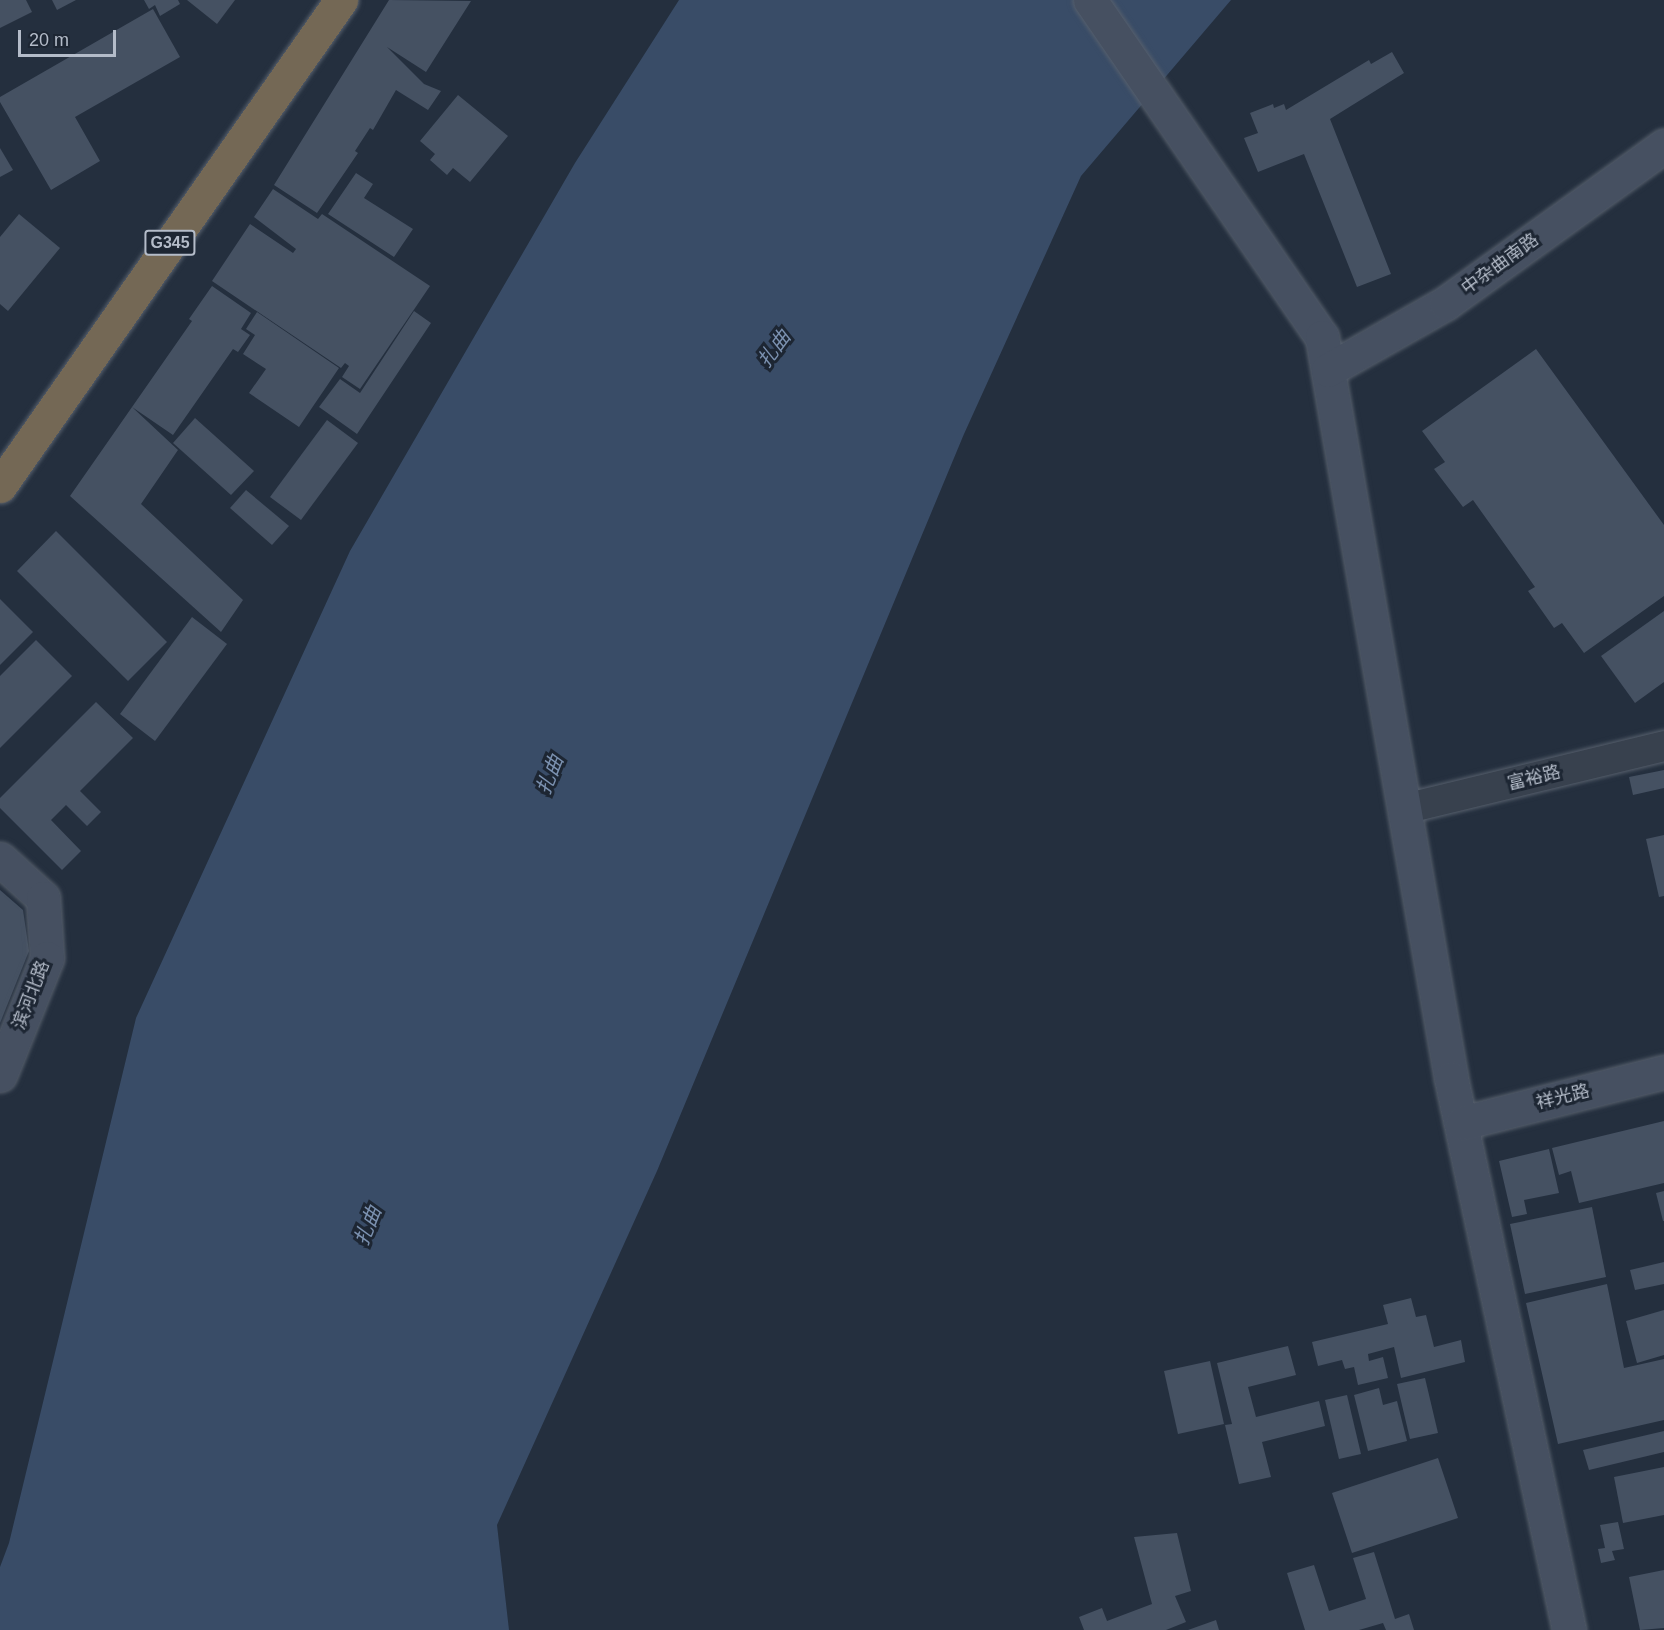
<!DOCTYPE html>
<meta charset="utf-8">
<style>
body{margin:0}
#map{position:relative;width:1664px;height:1630px;overflow:hidden;background:#242f3e;font-family:Helvetica,"Noto Sans SC",sans-serif}
div>[style]{position:absolute}
[style*='--x']{left:calc(var(--x)*1px);top:calc(var(--y)*1px);width:calc(var(--w)*1px);rotate:calc(var(--a)*1deg)}
.water>*{inset:0;background:#394c67}
.building>*{inset:0;background:#455162}
.roads{filter:drop-shadow(0 0 2px #565f6c) drop-shadow(0 0 2px #565f6c)}
.street>*{height:30px;margin:-15px;padding:0 15px;transform-origin:15px;border-radius:15px;background:#38414e}
.secondary>*{height:33px;margin:-16.5px;padding:0 16.5px;transform-origin:16.5px;border-radius:16.5px;background:#465061}
.highway>*{height:33px;margin:-16.5px;padding:0 16.5px;transform-origin:16.5px;border-radius:16.5px;background:#746855}
span{translate:-50% -50%;white-space:nowrap;text-align:center;line-height:1.15;-webkit-text-stroke:6px #1d2633;paint-order:stroke}
.shield-label span{padding:2px 4px;background:#1d2633;border:2px solid;border-radius:4px;-webkit-text-stroke-width:0}
.shield-label{font-size:16px;color:#b4bcc9;font-weight:700}
.street-label{font-size:18px;color:#b4bcc9}
.water-label{font-size:20px;color:#7c92b1;font-style:italic}
.scale{position:absolute;left:18px;top:30px;width:98px;height:27px;box-sizing:border-box;border:3px solid #b4bcc9;border-top:0;padding-left:8px;font-size:18px;line-height:21px;white-space:nowrap;color:#b4bcc9;-webkit-text-stroke:4px #1d2633;paint-order:stroke}
</style>
<div id="map">
<div class="water">
<div style="clip-path:polygon(679px 0,1231px 0,1081px 176px,964px 434px,657px 1171px,497px 1525px,509px 1630px,0 1630px,0 1567px,9px 1543px,136px 1018px,350px 551px,575px 163px)"></div>
</div>
<div class="building">
<div style="clip-path:polygon(0 0,26px 0,32px 12px,0 28px)"></div>
<div style="clip-path:polygon(52px 0,76px 0,57px 10px)"></div>
<div style="clip-path:polygon(144px 0,178px 0,180px 4px,160px 16px,155px 5px,149px 9px)"></div>
<div style="clip-path:polygon(187px 0,235px 0,217px 24px)"></div>
<div style="clip-path:polygon(389px 0,471px 1px,426px 72px,387px 47px,424px 84px,441px 91px,428px 110px,396px 90px,373px 130px,370px 128px,355px 151px,358px 153px,317px 213px,274px 185px)"></div>
<div style="clip-path:polygon(153px 9px,180px 57px,75px 117px,100px 161px,51px 190px,0 102px,0 97px)"></div>
<div style="clip-path:polygon(1392px 52px,1404px 73px,1330px 119px,1391px 274px,1357px 287px,1304px 154px,1258px 172px,1244px 138px,1258px 133px,1250px 113px,1273px 104px,1274px 108px,1284px 104px,1286px 110px,1369px 60px,1371px 64px)"></div>
<div style="clip-path:polygon(458px 95px,508px 136px,470px 182px,453px 168px,447px 175px,430px 160px,435px 154px,420px 141px)"></div>
<div style="clip-path:polygon(0 148px,13px 170px,0 177px)"></div>
<div style="clip-path:polygon(356px 173px,373px 184px,364px 198px,413px 229px,394px 257px,328px 214px)"></div>
<div style="clip-path:polygon(273px 189px,318px 219px,322px 214px,430px 286px,360px 389px,342px 377px,349px 366px,345px 363px,341px 368px,212px 281px,250px 224px,293px 253px,296px 249px,254px 217px)"></div>
<div style="clip-path:polygon(19px 214px,60px 248px,8px 311px,0 304px,0 237px)"></div>
<div style="clip-path:polygon(212px 286px,251px 313px,241px 329px,250px 335px,238px 352px,233px 349px,173px 435px,132px 407px,178px 450px,141px 504px,243px 600px,221px 632px,70px 496px,192px 321px,189px 319px)"></div>
<div style="clip-path:polygon(414px 311px,431px 323px,357px 434px,319px 407px,340px 379px,360px 393px)"></div>
<div style="clip-path:polygon(257px 312px,339px 368px,299px 427px,249px 393px,266px 369px,243px 354px,255px 335px,246px 329px)"></div>
<div style="clip-path:polygon(1536px 349px,1664px 525px,1664px 596px,1584px 653px,1562px 623px,1554px 628px,1528px 591px,1535px 587px,1473px 500px,1463px 507px,1434px 469px,1445px 462px,1422px 431px)"></div>
<div style="clip-path:polygon(195px 418px,254px 471px,231px 495px,173px 443px)"></div>
<div style="clip-path:polygon(327px 420px,358px 443px,301px 520px,270px 497px)"></div>
<div style="clip-path:polygon(246px 490px,289px 526px,272px 545px,230px 508px)"></div>
<div style="clip-path:polygon(56px 531px,167px 642px,128px 681px,17px 571px)"></div>
<div style="clip-path:polygon(0 599px,33px 632px,0 665px)"></div>
<div style="clip-path:polygon(1664px 611px,1664px 682px,1635px 703px,1601px 656px)"></div>
<div style="clip-path:polygon(192px 617px,227px 644px,155px 741px,120px 714px)"></div>
<div style="clip-path:polygon(36px 640px,72px 676px,0 748px,0 676px)"></div>
<div style="clip-path:polygon(96px 702px,133px 738px,80px 791px,101px 812px,87px 826px,66px 805px,51px 820px,81px 851px,62px 870px,0 808px,0 798px)"></div>
<div style="clip-path:polygon(1664px 770px,1664px 788px,1633px 795px,1629px 777px)"></div>
<div style="clip-path:polygon(1664px 835px,1664px 896px,1659px 897px,1646px 839px)"></div>
<div style="clip-path:polygon(0 890px,23px 910px,29px 951px,0 1023px)"></div>
<div style="clip-path:polygon(1664px 1121px,1664px 1183px,1579px 1203px,1571px 1171px,1559px 1175px,1552px 1148px)"></div>
<div style="clip-path:polygon(1549px 1149px,1559px 1193px,1524px 1200px,1527px 1214px,1512px 1217px,1499px 1161px)"></div>
<div style="clip-path:polygon(1664px 1191px,1664px 1221px,1663px 1221px,1656px 1193px)"></div>
<div style="clip-path:polygon(1592px 1207px,1606px 1277px,1525px 1294px,1510px 1224px)"></div>
<div style="clip-path:polygon(1664px 1262px,1664px 1284px,1635px 1290px,1630px 1270px)"></div>
<div style="clip-path:polygon(1607px 1284px,1624px 1368px,1664px 1359px,1664px 1420px,1558px 1444px,1526px 1303px)"></div>
<div style="clip-path:polygon(1411px 1298px,1416px 1317px,1426px 1315px,1434px 1347px,1461px 1340px,1465px 1362px,1401px 1378px,1394px 1347px,1368px 1354px,1369px 1361px,1383px 1357px,1388px 1378px,1358px 1385px,1354px 1367px,1345px 1369px,1342px 1360px,1318px 1366px,1312px 1342px,1388px 1324px,1383px 1305px)"></div>
<div style="clip-path:polygon(1664px 1310px,1664px 1355px,1637px 1363px,1626px 1321px)"></div>
<div style="clip-path:polygon(1288px 1346px,1296px 1375px,1248px 1387px,1256px 1417px,1319px 1401px,1325px 1426px,1262px 1442px,1271px 1477px,1239px 1484px,1225px 1425px,1232px 1424px,1217px 1363px)"></div>
<div style="clip-path:polygon(1210px 1361px,1224px 1424px,1178px 1434px,1164px 1371px)"></div>
<div style="clip-path:polygon(1425px 1378px,1438px 1433px,1410px 1439px,1397px 1384px)"></div>
<div style="clip-path:polygon(1379px 1388px,1383px 1405px,1397px 1401px,1407px 1441px,1368px 1451px,1354px 1395px)"></div>
<div style="clip-path:polygon(1347px 1395px,1361px 1454px,1339px 1459px,1325px 1400px)"></div>
<div style="clip-path:polygon(1664px 1431px,1664px 1452px,1589px 1470px,1583px 1450px)"></div>
<div style="clip-path:polygon(1438px 1458px,1458px 1518px,1352px 1553px,1332px 1493px)"></div>
<div style="clip-path:polygon(1664px 1467px,1664px 1515px,1623px 1523px,1614px 1477px)"></div>
<div style="clip-path:polygon(1618px 1522px,1624px 1549px,1612px 1551px,1615px 1560px,1601px 1563px,1598px 1549px,1605px 1548px,1600px 1525px)"></div>
<div style="clip-path:polygon(1177px 1533px,1191px 1591px,1175px 1596px,1186px 1622px,1166px 1630px,1084px 1630px,1079px 1617px,1102px 1608px,1107px 1621px,1152px 1604px,1134px 1537px)"></div>
<div style="clip-path:polygon(1374px 1552px,1395px 1619px,1409px 1614px,1414px 1630px,1386px 1630px,1383px 1623px,1359px 1630px,1305px 1630px,1287px 1573px,1314px 1565px,1329px 1611px,1366px 1599px,1353px 1558px)"></div>
<div style="clip-path:polygon(1664px 1570px,1664px 1628px,1640px 1630px,1629px 1577px)"></div>
<div style="clip-path:polygon(1216px 1620px,1219px 1630px,1188px 1630px)"></div>
</div>
<div class="roads">
<div class="street">
<div style="--x:1404;--y:809;--w:268;--a:-13.6"></div>
</div>
<div class="secondary">
<div style="--x:1090;--y:0;--w:409;--a:55.5"></div>
<div style="--x:1322;--y:337;--w:752;--a:80.12"></div>
<div style="--x:1451;--y:1078;--w:564;--a:77.93"></div>
<div style="--x:1328;--y:370;--w:136;--a:-29.6"></div>
<div style="--x:1446;--y:303;--w:269;--a:-35.8"></div>
<div style="--x:0;--y:859;--w:58;--a:42.2"></div>
<div style="--x:43;--y:898;--w:60;--a:86.2"></div>
<div style="--x:47;--y:958;--w:126;--a:111.9"></div>
<div style="--x:1462;--y:1123;--w:208;--a:-14.2"></div>
</div>
<div class="highway">
<div style="--x:0;--y:486;--w:594;--a:-54.94"></div>
</div>
</div>
<div class="shield-label">
<span style="left:170px;top:243px">G345</span>
</div>
<div class="street-label">
<span style="left:1500px;top:264px;rotate:-36deg">中杂曲南路</span>
<span style="left:1534px;top:778px;rotate:-14deg">富裕路</span>
<span style="left:31px;top:995px;rotate:-69deg">滨河北路</span>
<span style="left:1563px;top:1097px;rotate:-14deg">祥光路</span>
</div>
<div class="water-label">
<span style="left:774px;top:349px;rotate:-53deg">扎曲</span>
<span style="left:550px;top:775px;rotate:-68deg">扎曲</span>
<span style="left:368px;top:1226px;rotate:-68deg">扎曲</span>
</div>
<div class="scale">20 m</div>
</div>
